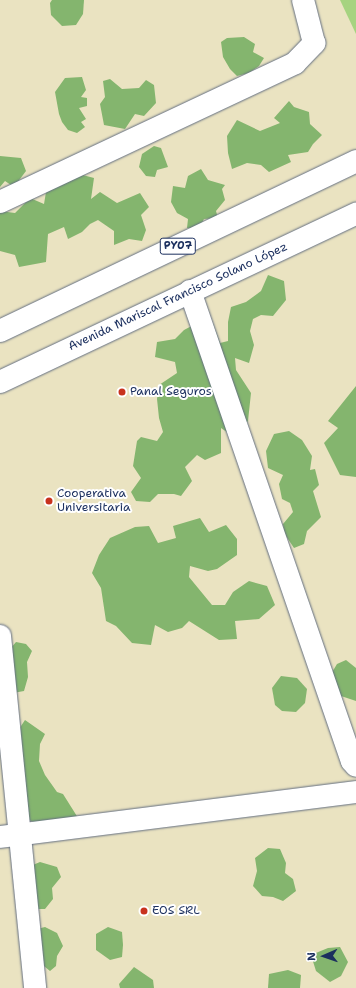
<!DOCTYPE html>
<meta charset="utf-8">
<style>
body{margin:0}
#map{position:relative;width:356px;height:988px;overflow:hidden;background:#eae3c1;font-family:"Shantell Sans",sans-serif}
div>[style]{position:absolute}
[style*='--x']{left:calc(var(--x)*1px);top:calc(var(--y)*1px);width:calc(var(--w)*1px);rotate:calc(var(--a)*1deg)}
.green>*{inset:0;background:#a6d380}
.forest>*{inset:0;background:#84b56e}
.roads{filter:drop-shadow(0 0 1px #636e81) drop-shadow(0 0 1px #636e81)}
.street>*{height:22px;margin:-11px;padding:0 11px;transform-origin:11px;border-radius:11px;background:#fff}
.primary>*{height:22px;margin:-11px;padding:0 11px;transform-origin:11px;border-radius:11px;background:#fff}
.dots>*{width:11px;height:11px;translate:-50% -50%;box-sizing:border-box;border:2px solid #fff;border-radius:50%}
span{translate:-50% -50%;white-space:nowrap;text-align:center;line-height:1.15;-webkit-text-stroke:4px #fff;paint-order:stroke}
.shield-label span{padding:1px 3px;background:#fff;border:1px solid;border-radius:3px;-webkit-text-stroke-width:0}
.shield-label{font-size:11px;color:#1b2f5e;font-weight:700}
.street-label{font-size:12px;color:#1b2f5e}
.poi-label{font-size:12px;color:#1b2f5e}
.left{translate:0 -50%;text-align:left}
.north{position:absolute;left:304px;top:936px;width:40px;height:40px;-webkit-text-stroke:3px #fff;paint-order:stroke;rotate:268deg;font-size:11px;font-weight:700;line-height:16px;text-align:center;color:#1b2f5e}
.north::after{content:'';display:block;margin:auto;width:14px;height:18px;background:#1b2f5e;clip-path:polygon(50% 0,100% 100%,50% 72%,0 100%)}
</style>
<div id="map">
<div class="green">
<div style="clip-path:polygon(340px 0,356px 0,356px 34px)"></div>
</div>
<div class="forest">
<div style="clip-path:polygon(52px 0,84px 0,83px 14px,76px 25px,62px 26px,51px 15px,50px 3px)"></div>
<div style="clip-path:polygon(244px 37px,255px 44px,253px 52px,264px 58px,259px 66px,249px 73px,237px 76px,230px 69px,223px 57px,221px 42px,227px 38px)"></div>
<div style="clip-path:polygon(82px 77px,86px 90px,81px 97px,87px 98px,87px 106px,79px 108px,86px 119px,81px 122px,85px 127px,77px 133px,68px 130px,62px 122px,59px 114px,55px 92px,65px 78px)"></div>
<div style="clip-path:polygon(110px 79px,122px 89px,139px 88px,146px 80px,154px 85px,156px 103px,144px 116px,135px 114px,125px 129px,104px 125px,100px 104px,105px 97px,103px 81px)"></div>
<div style="clip-path:polygon(289px 101px,294px 107px,309px 112px,310px 124px,322px 135px,313px 144px,308px 152px,288px 155px,291px 162px,269px 172px,261px 165px,247px 163px,232px 169px,228px 153px,227px 136px,237px 120px,260px 131px,280px 123px,274px 118px)"></div>
<div style="clip-path:polygon(154px 146px,161px 148px,168px 167px,157px 170px,155px 177px,146px 176px,139px 167px,142px 154px)"></div>
<div style="clip-path:polygon(0 156px,21px 158px,26px 171px,14px 187px,5px 181px,0 187px)"></div>
<div style="clip-path:polygon(201px 169px,208px 180px,225px 185px,222px 189px,225px 200px,216px 211px,218px 218px,204px 219px,199px 228px,187px 228px,188px 219px,177px 213px,171px 202px,173px 186px,185px 188px,188px 176px)"></div>
<div style="clip-path:polygon(79px 174px,94px 178px,91px 199px,100px 192px,117px 203px,140px 193px,149px 207px,141px 215px,146px 230px,142px 241px,129px 239px,114px 245px,114px 231px,98px 220px,90px 224px,82px 232px,68px 239px,64px 227px,48px 234px,46px 262px,19px 267px,15px 255px,0 251px,0 211px,15px 213px,30px 198px,44px 204px,46px 192px)"></div>
<div style="clip-path:polygon(268px 275px,284px 281px,286px 300px,273px 316px,261px 315px,253px 319px,250px 331px,254px 345px,249px 363px,235px 358px,236px 370px,251px 393px,248px 421px,234px 437px,221px 428px,221px 453px,205px 460px,197px 455px,185px 467px,192px 481px,181px 496px,174px 494px,158px 494px,150px 502px,136px 501px,131px 492px,141px 478px,133px 466px,137px 441px,141px 437px,157px 441px,163px 432px,159px 418px,157px 399px,159px 385px,177px 373px,175px 362px,155px 357px,157px 342px,175px 339px,184px 330px,201px 321px,213px 324px,220px 343px,228px 341px,228px 322px,231px 307px,246px 302px,261px 291px)"></div>
<div style="clip-path:polygon(356px 386px,356px 477px,340px 475px,324px 443px,338px 428px,328px 421px)"></div>
<div style="clip-path:polygon(289px 431px,302px 440px,312px 456px,310px 470px,315px 469px,319px 485px,313px 491px,321px 517px,307px 531px,304px 544px,294px 548px,284px 533px,283px 524px,293px 512px,290px 503px,282px 499px,279px 484px,283px 475px,268px 468px,266px 451px,274px 434px)"></div>
<div style="clip-path:polygon(200px 518px,209px 532px,226px 525px,237px 539px,237px 555px,217px 569px,208px 571px,190px 566px,189px 577px,212px 605px,225px 605px,233px 592px,249px 581px,267px 586px,275px 605px,259px 619px,235px 621px,237px 639px,219px 640px,189px 621px,182px 628px,168px 632px,155px 625px,151px 645px,132px 643px,116px 626px,106px 621px,101px 588px,92px 573px,99px 555px,110px 538px,135px 527px,149px 526px,158px 543px,176px 538px,173px 526px)"></div>
<div style="clip-path:polygon(16px 642px,26px 644px,32px 651px,27px 662px,28px 677px,24px 691px,13px 693px,10px 649px)"></div>
<div style="clip-path:polygon(346px 660px,356px 668px,356px 701px,329px 692px,328px 679px,337px 664px)"></div>
<div style="clip-path:polygon(281px 676px,297px 678px,307px 689px,305px 703px,296px 712px,282px 711px,275px 705px,272px 688px)"></div>
<div style="clip-path:polygon(25px 720px,45px 734px,40px 744px,39px 761px,45px 775px,57px 792px,63px 794px,80px 821px,37px 824px,29px 820px,15px 735px)"></div>
<div style="clip-path:polygon(268px 848px,280px 849px,286px 863px,285px 873px,293px 879px,296px 891px,283px 901px,273px 897px,262px 896px,253px 886px,257px 871px,255px 858px)"></div>
<div style="clip-path:polygon(40px 862px,57px 867px,61px 877px,52px 888px,53px 899px,45px 909px,38px 909px,28px 867px)"></div>
<div style="clip-path:polygon(45px 927px,57px 933px,63px 946px,57px 956px,56px 966px,50px 971px,39px 962px,33px 930px)"></div>
<div style="clip-path:polygon(108px 927px,122px 932px,123px 945px,122px 957px,110px 960px,96px 950px,96px 934px)"></div>
<div style="clip-path:polygon(340px 947px,348px 962px,341px 976px,330px 982px,316px 971px,311px 955px,328px 948px)"></div>
<div style="clip-path:polygon(134px 967px,153px 980px,154px 988px,120px 988px,119px 984px)"></div>
<div style="clip-path:polygon(288px 970px,301px 975px,300px 988px,268px 988px,269px 974px)"></div>
</div>
<div class="roads">
<div class="street">
<div style="--x:0;--y:202;--w:326;--a:-25.2"></div>
<div style="--x:295;--y:63;--w:28;--a:-46"></div>
<div style="--x:314;--y:43;--w:44;--a:-104.3"></div>
<div style="--x:190;--y:291;--w:497;--a:71"></div>
<div style="--x:352;--y:761;--w:6;--a:51"></div>
<div style="--x:0;--y:636;--w:354;--a:84.3"></div>
<div style="--x:0;--y:837;--w:359;--a:-7.2"></div>
</div>
<div class="primary">
<div style="--x:0;--y:331;--w:395;--a:-25.5"></div>
<div style="--x:0;--y:382;--w:394;--a:-25.3"></div>
</div>
</div>
<div class="dots">
<div style="left:122px;top:392px;background:#c8321e"></div>
<div style="left:49px;top:501px;background:#c8321e"></div>
<div style="left:144px;top:911px;background:#c8321e"></div>
</div>
<div class="shield-label">
<span style="left:178px;top:246px">PY07</span>
</div>
<div class="street-label">
<span style="left:178px;top:297px;rotate:-25deg">Avenida Mariscal Francisco Solano López</span>
</div>
<div class="poi-label">
<span class="left" style="left:130px;top:392px">Panal Seguros</span>
<span class="left" style="left:57px;top:501px">Cooperativa<br>Universitaria</span>
<span class="left" style="left:152px;top:911px">EOS SRL</span>
</div>
<div class="north">N</div>
</div>
